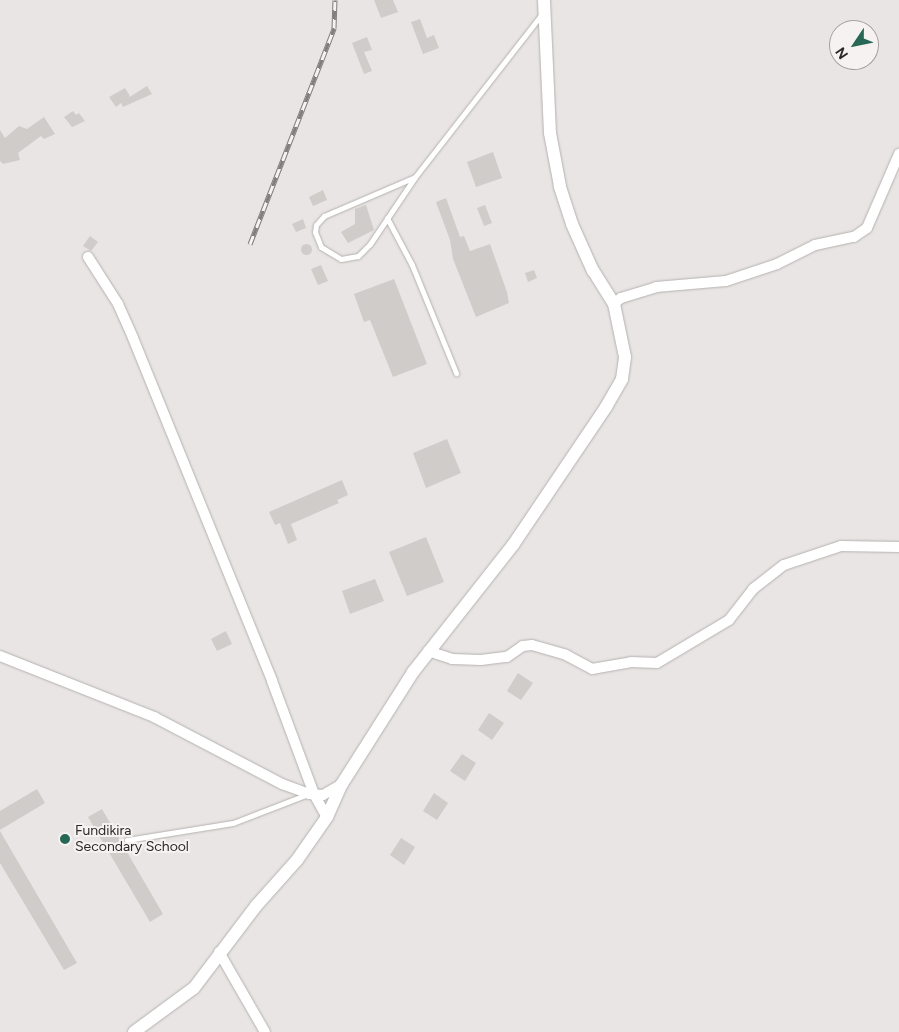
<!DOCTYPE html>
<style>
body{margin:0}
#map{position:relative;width:899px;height:1032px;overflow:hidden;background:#e9e5e4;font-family:Figtree,sans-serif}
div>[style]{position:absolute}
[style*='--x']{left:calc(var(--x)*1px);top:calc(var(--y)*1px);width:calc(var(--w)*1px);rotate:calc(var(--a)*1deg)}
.building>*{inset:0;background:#cfccca}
.round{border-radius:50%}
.roads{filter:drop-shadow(0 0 1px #b4b1b0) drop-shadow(0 0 1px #b4b1b0)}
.service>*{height:5px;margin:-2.5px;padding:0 2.5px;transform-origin:2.5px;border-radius:2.5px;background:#fff}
.minor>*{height:10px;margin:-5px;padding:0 5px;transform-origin:5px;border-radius:5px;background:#fff}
.tertiary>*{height:12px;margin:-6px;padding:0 6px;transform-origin:6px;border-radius:6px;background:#fff}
.rail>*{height:5px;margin-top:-2.5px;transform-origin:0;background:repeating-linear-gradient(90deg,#f6f2f1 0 9px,#807e7e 0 18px);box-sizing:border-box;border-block:1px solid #807e7e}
.dots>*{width:14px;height:14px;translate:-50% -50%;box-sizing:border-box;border:2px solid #f6f2f1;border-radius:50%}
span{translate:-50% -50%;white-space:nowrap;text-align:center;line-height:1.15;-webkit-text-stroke:4px #f6f2f1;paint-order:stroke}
.poi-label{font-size:14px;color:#2a2929}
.left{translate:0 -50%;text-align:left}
.north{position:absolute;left:829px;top:20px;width:50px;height:50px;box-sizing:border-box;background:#f6f2f1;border:1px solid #a4a2a1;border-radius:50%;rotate:236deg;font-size:14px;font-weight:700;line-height:20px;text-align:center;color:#2a2929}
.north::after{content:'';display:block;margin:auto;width:18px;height:22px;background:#276755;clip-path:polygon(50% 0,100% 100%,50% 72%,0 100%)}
</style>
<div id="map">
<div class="building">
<div style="clip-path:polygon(374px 0,393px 0,398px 12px,381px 18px)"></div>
<div style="clip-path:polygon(420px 19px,427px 38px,434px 35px,439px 48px,423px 54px,411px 22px)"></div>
<div style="clip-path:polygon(367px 37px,372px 50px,364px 52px,372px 71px,364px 74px,352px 43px)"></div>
<div style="clip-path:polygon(147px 86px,152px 94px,123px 107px,121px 103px,116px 107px,109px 97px,125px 88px,130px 96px,128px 98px)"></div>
<div style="clip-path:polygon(73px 111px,76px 115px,79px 113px,85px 121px,72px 127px,64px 117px)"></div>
<div style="clip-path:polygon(44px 117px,55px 134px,44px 139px,41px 136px,18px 153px,20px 160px,3px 164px,0 161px,0 130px,5px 138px,19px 126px,27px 129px)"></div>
<div style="clip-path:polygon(493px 152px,502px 178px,476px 187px,467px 162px)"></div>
<div style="clip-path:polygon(323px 190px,327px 200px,313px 206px,309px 197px)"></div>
<div style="clip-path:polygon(446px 198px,460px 237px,464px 236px,470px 251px,490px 244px,507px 292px,509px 303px,476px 317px,453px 259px,450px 240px,436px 202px)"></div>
<div style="clip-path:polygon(366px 205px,374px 230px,348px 243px,341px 232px,355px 224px,355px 209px)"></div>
<div style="clip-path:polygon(485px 205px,492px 223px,484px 226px,477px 208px)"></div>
<div style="clip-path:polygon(303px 219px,306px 228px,296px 232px,292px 224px)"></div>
<div style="clip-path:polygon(90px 236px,98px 242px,91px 251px,83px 246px)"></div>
<div class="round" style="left:300.5px;top:243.5px;width:11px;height:11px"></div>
<div style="clip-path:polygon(321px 265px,328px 281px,318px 285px,311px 269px)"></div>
<div style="clip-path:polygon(534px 270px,537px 278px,528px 282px,525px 273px)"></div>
<div style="clip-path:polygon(394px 279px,427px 364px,393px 377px,370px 320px,364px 322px,354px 294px)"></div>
<div style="clip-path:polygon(447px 439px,461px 473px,426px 488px,413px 453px)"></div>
<div style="clip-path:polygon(342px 480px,348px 495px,337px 500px,339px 503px,291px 524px,297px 540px,288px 544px,280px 523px,275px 525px,269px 512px)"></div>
<div style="clip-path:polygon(426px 537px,444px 582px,407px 596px,389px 552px)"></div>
<div style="clip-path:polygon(375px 579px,384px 601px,350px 614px,342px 591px)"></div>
<div style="clip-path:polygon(226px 631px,232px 644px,217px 651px,211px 639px)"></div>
<div style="clip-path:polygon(518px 673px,533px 683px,521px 700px,507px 691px)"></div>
<div style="clip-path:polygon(489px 713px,504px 723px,492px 740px,478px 730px)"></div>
<div style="clip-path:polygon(462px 754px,476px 763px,465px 781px,450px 771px)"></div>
<div style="clip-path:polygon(37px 789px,45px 803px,0 830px,0 811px)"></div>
<div style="clip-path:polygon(434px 793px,448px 803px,437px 820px,423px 811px)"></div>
<div style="clip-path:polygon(102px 809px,163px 914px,150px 922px,88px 817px)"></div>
<div style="clip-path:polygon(0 831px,77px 963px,64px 970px,0 863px)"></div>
<div style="clip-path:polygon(401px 838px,415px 847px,404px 865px,390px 855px)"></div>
</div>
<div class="roads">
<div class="service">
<div style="--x:415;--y:177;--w:99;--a:156.8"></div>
<div style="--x:324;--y:216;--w:12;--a:132"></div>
<div style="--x:316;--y:225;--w:7;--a:98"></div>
<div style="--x:315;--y:232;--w:16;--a:68"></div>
<div style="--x:321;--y:247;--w:23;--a:31"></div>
<div style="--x:341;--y:259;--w:17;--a:-10"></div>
<div style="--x:358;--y:256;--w:17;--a:-45"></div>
<div style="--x:370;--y:244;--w:81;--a:-56.1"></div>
<div style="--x:415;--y:177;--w:207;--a:-52.1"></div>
<div style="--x:387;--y:218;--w:53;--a:62"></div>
<div style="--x:412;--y:265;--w:117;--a:67.8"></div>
<div style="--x:127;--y:840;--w:107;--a:-9.1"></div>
<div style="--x:233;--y:823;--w:80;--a:-21.1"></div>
</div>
<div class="minor">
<div style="--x:88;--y:257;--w:56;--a:57.4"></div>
<div style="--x:118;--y:304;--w:37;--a:66"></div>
<div style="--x:133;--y:338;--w:370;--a:67.9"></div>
<div style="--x:272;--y:681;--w:121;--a:69.6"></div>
<div style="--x:314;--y:794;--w:26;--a:61"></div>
<div style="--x:614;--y:304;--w:9;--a:-41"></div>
<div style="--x:621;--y:298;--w:37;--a:-17"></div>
<div style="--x:656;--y:287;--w:70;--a:-4.9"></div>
<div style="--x:726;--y:281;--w:54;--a:-18.4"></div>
<div style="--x:777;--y:264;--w:42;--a:-26.6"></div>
<div style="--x:815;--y:245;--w:40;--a:-12"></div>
<div style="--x:854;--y:237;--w:16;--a:-35"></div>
<div style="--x:867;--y:228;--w:81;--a:-66.6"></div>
<div style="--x:428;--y:651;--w:25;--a:18"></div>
<div style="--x:452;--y:659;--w:29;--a:2"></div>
<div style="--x:481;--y:660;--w:26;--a:-7"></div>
<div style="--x:507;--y:657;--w:19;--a:-35"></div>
<div style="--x:523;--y:646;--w:9;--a:-6"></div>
<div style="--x:532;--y:645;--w:35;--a:16"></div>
<div style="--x:566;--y:655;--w:30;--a:28"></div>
<div style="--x:592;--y:669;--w:40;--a:-10"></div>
<div style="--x:631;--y:662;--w:26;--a:2"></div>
<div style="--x:657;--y:663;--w:84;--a:-30.8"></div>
<div style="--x:729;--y:620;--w:39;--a:-52"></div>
<div style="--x:753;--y:589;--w:39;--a:-38"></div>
<div style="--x:784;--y:565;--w:60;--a:-18.4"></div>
<div style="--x:841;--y:546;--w:58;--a:1"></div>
<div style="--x:0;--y:656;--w:166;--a:21.6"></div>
<div style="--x:154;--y:717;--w:144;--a:27.6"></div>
<div style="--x:282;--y:784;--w:29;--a:20"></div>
<div style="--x:309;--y:794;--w:14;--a:4"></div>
<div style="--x:323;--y:795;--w:22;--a:-30"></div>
<div style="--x:219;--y:952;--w:92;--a:60.1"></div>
</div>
<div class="tertiary">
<div style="--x:134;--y:1032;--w:74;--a:-36.3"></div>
<div style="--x:194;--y:988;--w:103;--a:-52.9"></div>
<div style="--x:256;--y:906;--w:62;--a:-48.3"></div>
<div style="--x:297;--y:860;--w:52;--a:-55.1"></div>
<div style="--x:327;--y:817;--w:36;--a:-66"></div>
<div style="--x:342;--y:784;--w:133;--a:-57.6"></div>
<div style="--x:413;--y:672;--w:162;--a:-51.8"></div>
<div style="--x:513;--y:545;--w:166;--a:-56"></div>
<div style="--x:606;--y:407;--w:32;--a:-60"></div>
<div style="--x:622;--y:379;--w:22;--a:-82"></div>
<div style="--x:625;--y:357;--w:54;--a:-101.7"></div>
<div style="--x:614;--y:304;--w:39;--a:-122"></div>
<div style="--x:593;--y:271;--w:51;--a:-114.1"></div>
<div style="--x:572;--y:224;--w:40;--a:-108"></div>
<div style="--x:560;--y:186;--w:54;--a:-100.7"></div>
<div style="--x:550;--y:133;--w:133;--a:-92.6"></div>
</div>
</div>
<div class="rail">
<div style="--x:250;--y:244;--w:232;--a:-68.7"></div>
<div style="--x:334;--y:28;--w:28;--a:-88"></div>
</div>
<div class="dots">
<div style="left:65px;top:839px;background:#276755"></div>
</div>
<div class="poi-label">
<span class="left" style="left:75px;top:839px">Fundikira<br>Secondary School</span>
</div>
<div class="north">N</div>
</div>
